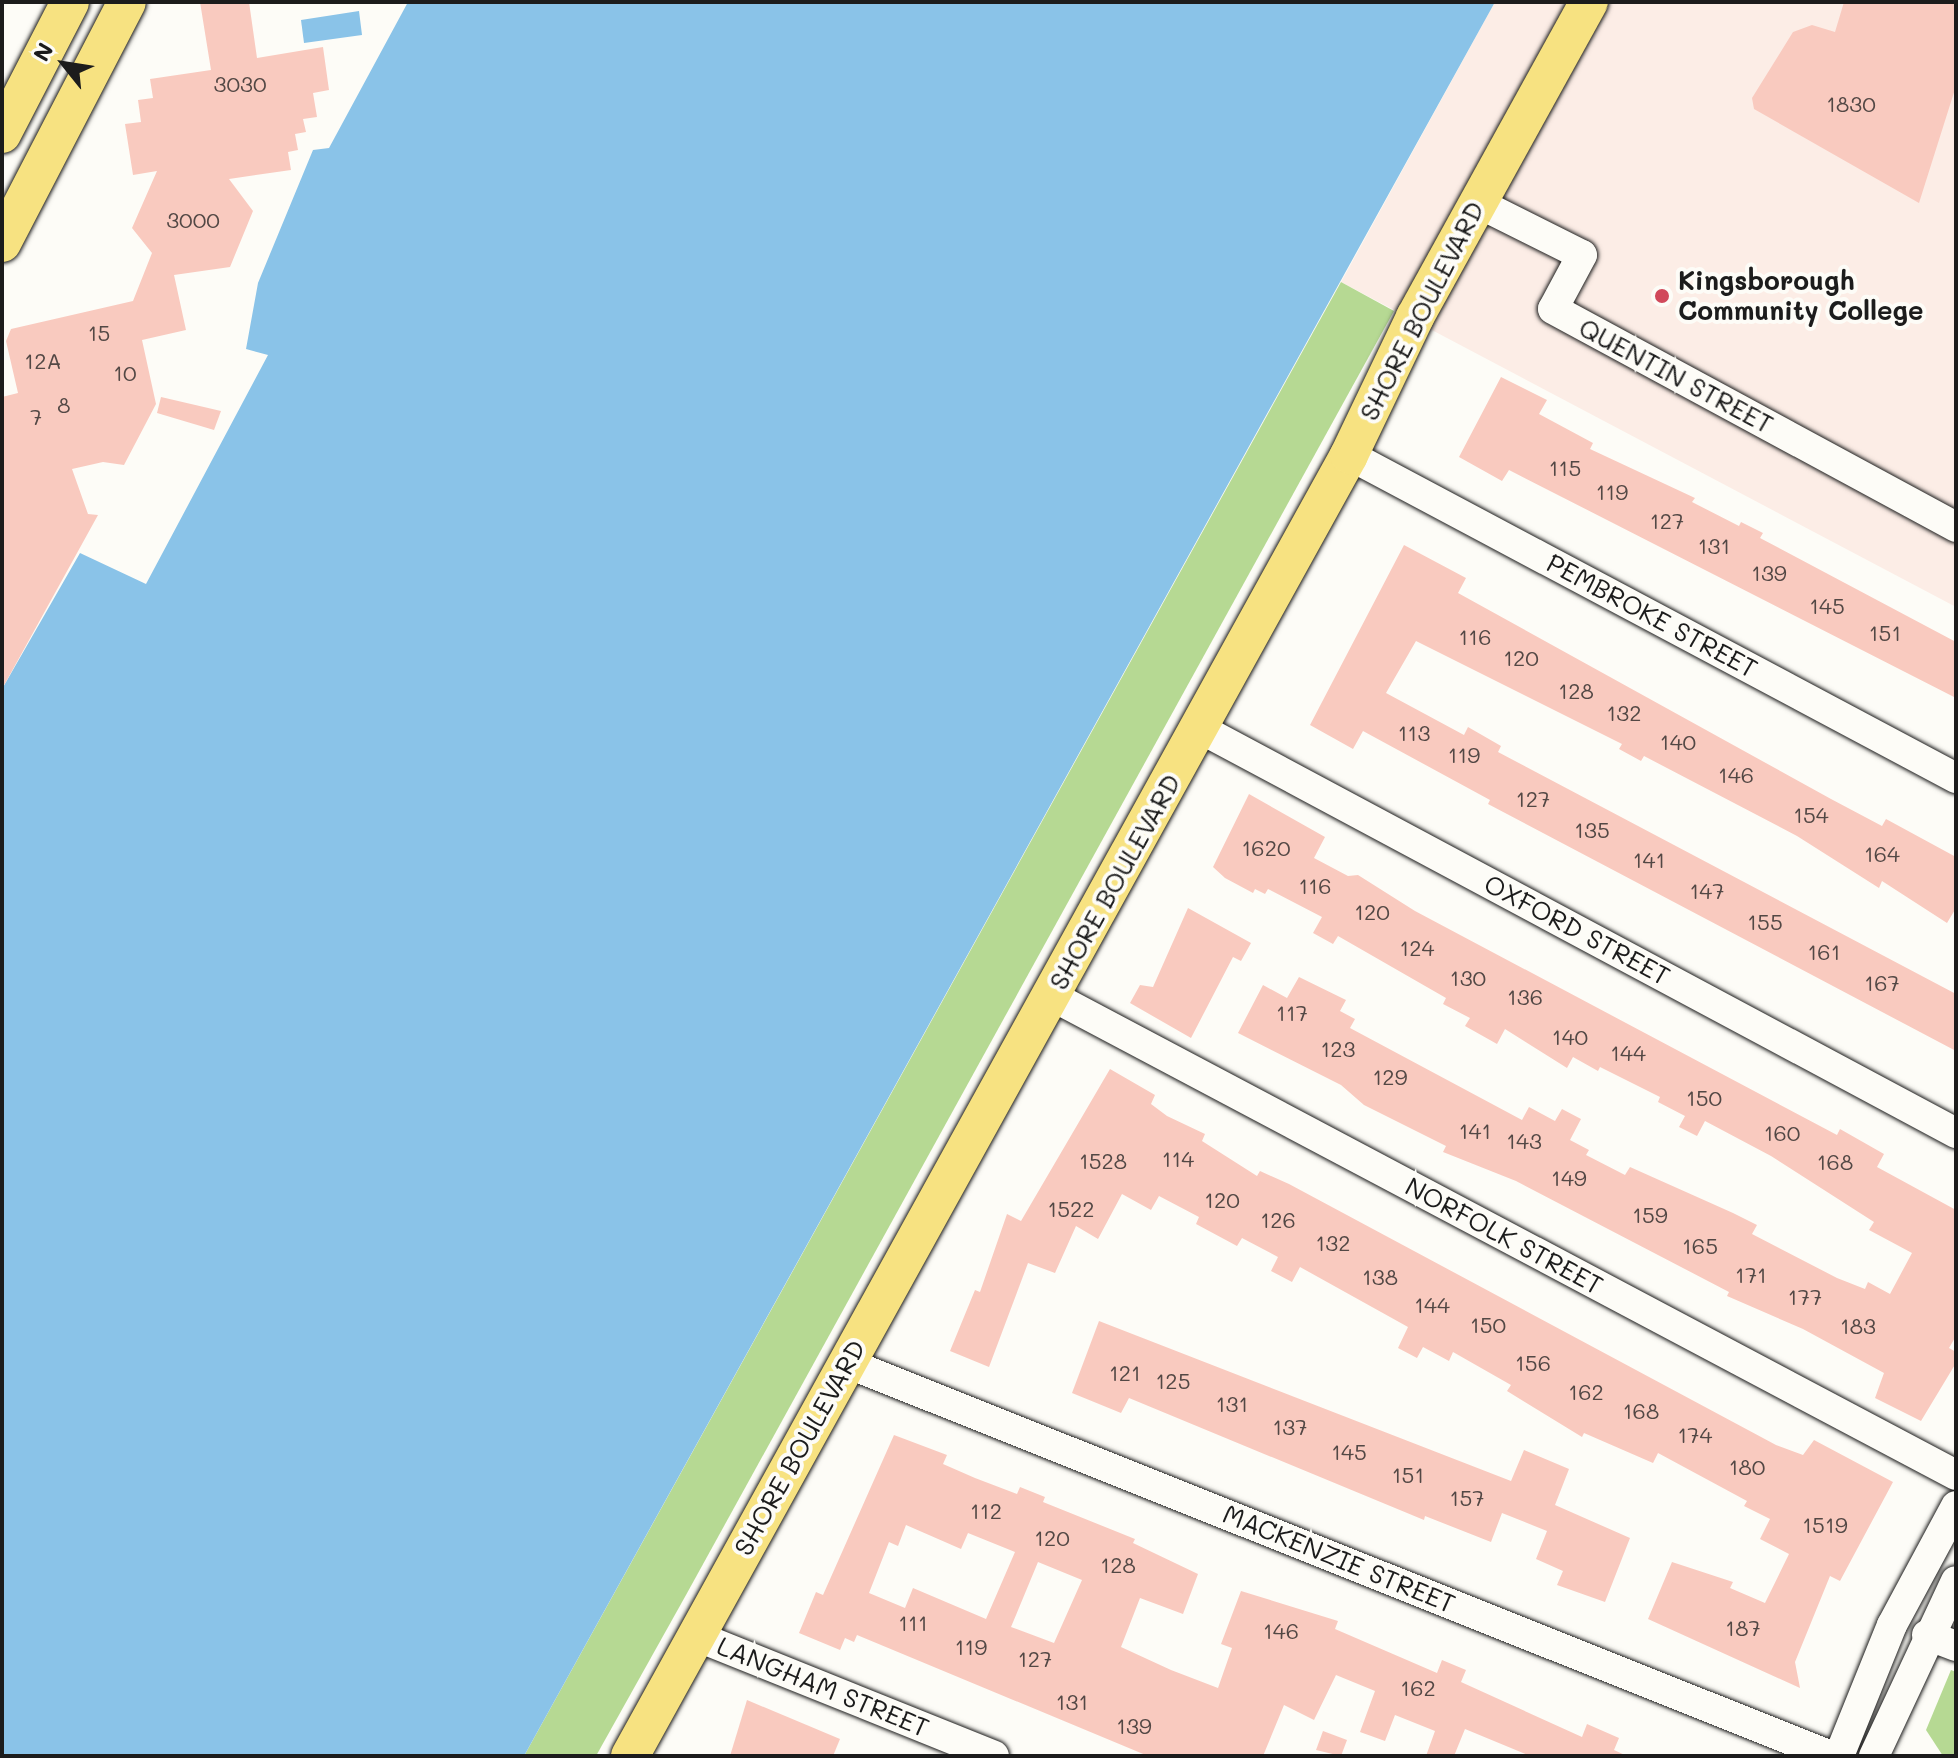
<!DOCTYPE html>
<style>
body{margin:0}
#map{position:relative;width:1958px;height:1758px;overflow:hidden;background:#fdfcf7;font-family:Mali,sans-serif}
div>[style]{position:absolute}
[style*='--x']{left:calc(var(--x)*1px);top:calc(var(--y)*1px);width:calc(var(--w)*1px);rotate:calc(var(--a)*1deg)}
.built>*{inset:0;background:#fcede6}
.green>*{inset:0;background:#b6d993}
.water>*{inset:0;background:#8ac3e8}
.building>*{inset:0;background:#f9cabf}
.roads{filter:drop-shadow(0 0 2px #1c1c1c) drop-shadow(0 0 2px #1c1c1c)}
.minor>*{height:30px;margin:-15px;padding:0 15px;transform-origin:15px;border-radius:15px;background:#fdfcf7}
.major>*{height:38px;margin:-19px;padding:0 19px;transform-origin:19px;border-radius:19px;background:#f7e281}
.dots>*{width:22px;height:22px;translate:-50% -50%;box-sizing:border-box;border:4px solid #fdfcf7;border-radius:50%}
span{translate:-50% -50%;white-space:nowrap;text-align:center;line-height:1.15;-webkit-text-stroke:8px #fdfcf7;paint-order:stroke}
.number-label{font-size:22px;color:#534845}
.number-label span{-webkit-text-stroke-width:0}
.poi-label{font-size:26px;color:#1c1c1c;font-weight:700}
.left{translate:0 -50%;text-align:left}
.street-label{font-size:26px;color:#1c1c1c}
.frame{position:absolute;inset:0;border:4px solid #1c1c1c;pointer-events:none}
.north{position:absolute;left:24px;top:24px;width:80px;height:80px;-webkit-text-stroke:6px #fdfcf7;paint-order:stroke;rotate:300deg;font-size:22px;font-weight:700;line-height:32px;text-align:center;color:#1c1c1c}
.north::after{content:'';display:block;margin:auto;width:28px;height:36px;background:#1c1c1c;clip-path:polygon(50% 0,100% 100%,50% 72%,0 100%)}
</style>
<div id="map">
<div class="built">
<div style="clip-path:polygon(1495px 2px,1956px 2px,1956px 607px,1341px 282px)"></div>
</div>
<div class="green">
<div style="clip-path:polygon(1341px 282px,1394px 311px,686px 1595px,596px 1756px,524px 1756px)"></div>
<div style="clip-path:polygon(1951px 1670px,1956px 1672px,1956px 1756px,1943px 1756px,1926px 1730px)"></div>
</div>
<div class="water">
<div style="clip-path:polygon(408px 2px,1495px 2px,524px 1756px,2px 1756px,2px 689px,80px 553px,146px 584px,268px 355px,246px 349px,258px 283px,313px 150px,329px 148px)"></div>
<div style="clip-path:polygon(359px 11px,362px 35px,304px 43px,301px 20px)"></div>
</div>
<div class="building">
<div style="clip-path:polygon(200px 2px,249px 2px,257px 58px,323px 47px,329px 90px,313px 93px,317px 117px,303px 119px,306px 132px,295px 134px,298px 150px,288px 152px,291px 170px,229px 179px,253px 211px,230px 267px,174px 275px,186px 330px,142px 340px,156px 404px,124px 465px,103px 462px,72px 469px,88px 514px,98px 515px,2px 689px,2px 397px,18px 393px,6px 341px,11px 329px,133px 301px,152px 253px,132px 228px,157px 171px,133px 175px,125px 124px,141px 122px,138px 100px,153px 98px,150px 79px,211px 70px)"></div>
<div style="clip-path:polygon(1844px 2px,1956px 2px,1956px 86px,1919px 203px,1754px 109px,1752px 98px,1793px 32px,1812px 25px,1835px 32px)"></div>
<div style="clip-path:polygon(1501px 377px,1547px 400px,1539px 414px,1593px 443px,1590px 449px,1695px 498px,1692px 502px,1739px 526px,1741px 522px,1763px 533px,1760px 538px,1956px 642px,1956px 698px,1509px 470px,1502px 481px,1459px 457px)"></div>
<div style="clip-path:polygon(161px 397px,221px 411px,214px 430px,157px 413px)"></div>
<div style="clip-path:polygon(1404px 545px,1466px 578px,1458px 593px,1831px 799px,1882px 826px,1886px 819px,1956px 857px,1956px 908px,1947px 923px,1882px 881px,1879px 888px,1797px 836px,1644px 756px,1641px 761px,1619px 749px,1622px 744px,1416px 641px,1386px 693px,1464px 735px,1468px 727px,1501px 746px,1498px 752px,1956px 994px,1956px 1051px,1488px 804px,1490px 800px,1363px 731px,1353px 749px,1310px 725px)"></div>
<div style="clip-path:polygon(1249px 794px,1325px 837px,1314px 858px,1348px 876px,1358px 875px,1415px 911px,1837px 1135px,1840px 1129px,1884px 1154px,1877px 1167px,1956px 1210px,1956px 1336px,1949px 1348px,1956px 1352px,1956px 1363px,1921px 1421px,1875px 1398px,1884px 1373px,1803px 1329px,1727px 1296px,1729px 1292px,1516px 1181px,1443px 1152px,1446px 1146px,1364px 1105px,1341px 1085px,1238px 1033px,1263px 985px,1287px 998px,1299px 977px,1346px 1000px,1340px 1011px,1355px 1019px,1350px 1028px,1522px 1120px,1529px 1107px,1555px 1121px,1562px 1109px,1581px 1119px,1570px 1140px,1589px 1150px,1586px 1155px,1625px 1175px,1630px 1167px,1733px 1213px,1757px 1225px,1752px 1234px,1837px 1278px,1865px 1289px,1868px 1282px,1890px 1294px,1912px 1253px,1869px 1230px,1874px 1222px,1771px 1156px,1705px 1121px,1697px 1136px,1679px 1127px,1685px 1116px,1658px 1102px,1660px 1097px,1600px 1067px,1598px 1071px,1573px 1057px,1567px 1068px,1505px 1029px,1497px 1044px,1465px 1026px,1470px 1018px,1443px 1004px,1446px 998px,1338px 936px,1333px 944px,1313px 933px,1322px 917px,1268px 889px,1265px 894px,1255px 889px,1253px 893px,1225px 878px,1213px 867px)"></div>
<div style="clip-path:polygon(1188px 908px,1251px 943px,1241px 961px,1233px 957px,1191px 1038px,1130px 1003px,1140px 985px,1153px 987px)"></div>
<div style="clip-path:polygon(1110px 1069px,1155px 1095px,1151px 1104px,1167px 1116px,1205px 1134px,1202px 1141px,1257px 1176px,1260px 1171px,1289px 1184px,1776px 1445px,1803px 1455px,1814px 1440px,1893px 1482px,1840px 1581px,1830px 1576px,1795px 1662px,1800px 1688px,1648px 1619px,1672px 1562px,1733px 1582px,1730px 1588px,1765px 1603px,1789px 1554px,1760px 1539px,1770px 1519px,1744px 1506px,1747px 1501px,1658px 1453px,1653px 1463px,1584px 1433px,1582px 1437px,1507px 1391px,1511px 1385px,1453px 1352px,1449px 1361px,1423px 1347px,1417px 1358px,1398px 1348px,1408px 1327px,1300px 1267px,1292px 1282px,1271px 1271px,1278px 1257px,1242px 1238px,1237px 1246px,1196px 1224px,1199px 1217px,1159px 1196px,1151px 1210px,1122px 1194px,1098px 1239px,1076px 1226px,1055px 1273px,1028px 1263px,989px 1367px,950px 1351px,975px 1290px,980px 1292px,1007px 1214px,1021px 1221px)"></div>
<div style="clip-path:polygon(1099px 1321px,1511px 1481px,1524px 1450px,1569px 1469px,1555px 1505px,1630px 1538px,1605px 1602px,1557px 1585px,1563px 1571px,1536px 1559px,1547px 1531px,1502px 1513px,1491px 1542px,1425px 1516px,1424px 1520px,1129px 1398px,1121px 1413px,1072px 1393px)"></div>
<div style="clip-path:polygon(evenodd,894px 1435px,947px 1455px,943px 1464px,975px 1478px,1017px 1494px,1020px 1487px,1045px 1497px,1043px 1502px,1135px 1539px,1133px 1543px,1198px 1574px,1183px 1614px,1140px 1598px,1121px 1647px,1171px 1670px,1218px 1688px,1232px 1648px,1221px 1644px,1241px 1591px,1338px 1621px,1335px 1629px,1437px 1673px,1442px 1660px,1466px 1670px,1461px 1682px,1582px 1737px,1587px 1724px,1619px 1738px,1614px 1750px,1627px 1756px,1530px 1756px,1465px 1729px,1454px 1756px,1426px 1756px,1435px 1731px,1395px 1715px,1385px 1741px,1360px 1732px,1375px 1691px,1336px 1675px,1314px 1720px,1284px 1705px,1263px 1756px,1148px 1756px,857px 1635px,854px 1642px,845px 1638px,840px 1650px,799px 1633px,816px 1592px,823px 1595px,894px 1435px,906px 1525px,961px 1549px,968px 1533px,1015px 1552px,986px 1619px,913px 1588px,905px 1608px,869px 1593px,889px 1542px,898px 1546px,906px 1525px,894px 1435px,1038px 1562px,1082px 1580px,1054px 1643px,1011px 1627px,1038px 1562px)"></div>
<div style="clip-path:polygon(747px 1700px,840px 1739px,833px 1756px,730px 1756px)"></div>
<div style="clip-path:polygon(1323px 1731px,1347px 1740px,1341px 1756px,1316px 1750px)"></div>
</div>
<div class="roads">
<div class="minor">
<div style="--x:1478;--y:203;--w:116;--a:26.6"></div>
<div style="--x:1582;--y:255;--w:61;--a:118.2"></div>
<div style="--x:1553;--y:309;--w:458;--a:28.4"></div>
<div style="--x:1349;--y:455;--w:688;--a:28.02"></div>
<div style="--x:1199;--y:728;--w:859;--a:28.15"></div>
<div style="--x:1052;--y:996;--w:1023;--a:27.92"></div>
<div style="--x:847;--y:1363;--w:1060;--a:21.77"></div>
<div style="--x:1927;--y:1635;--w:31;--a:21"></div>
<div style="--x:696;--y:1636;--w:321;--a:21.9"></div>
<div style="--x:1839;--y:1756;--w:141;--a:-68"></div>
<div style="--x:1892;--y:1625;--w:135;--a:-61.7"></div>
<div style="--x:1874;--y:1756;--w:193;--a:-64.9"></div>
</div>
<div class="major">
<div style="--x:2;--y:134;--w:148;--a:-62.7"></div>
<div style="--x:2;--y:243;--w:271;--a:-62.6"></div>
<div style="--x:630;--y:1756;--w:1486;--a:-61.07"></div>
<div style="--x:1349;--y:455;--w:153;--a:-64.4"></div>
<div style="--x:1415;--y:317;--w:360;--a:-61.1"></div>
</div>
</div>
<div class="dots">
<div style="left:1662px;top:296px;background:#d1495b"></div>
</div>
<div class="number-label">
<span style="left:240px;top:84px">3030</span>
<span style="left:1851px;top:104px">1830</span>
<span style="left:193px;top:220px">3000</span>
<span style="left:99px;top:333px">15</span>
<span style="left:43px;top:361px">12A</span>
<span style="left:125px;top:373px">10</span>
<span style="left:64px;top:405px">8</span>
<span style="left:36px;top:417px">7</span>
<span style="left:1565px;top:468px">115</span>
<span style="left:1612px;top:492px">119</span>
<span style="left:1667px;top:521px">127</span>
<span style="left:1714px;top:546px">131</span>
<span style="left:1769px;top:573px">139</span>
<span style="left:1827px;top:606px">145</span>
<span style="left:1885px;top:633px">151</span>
<span style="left:1475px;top:637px">116</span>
<span style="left:1521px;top:658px">120</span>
<span style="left:1576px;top:691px">128</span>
<span style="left:1624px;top:713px">132</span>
<span style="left:1414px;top:733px">113</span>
<span style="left:1678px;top:742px">140</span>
<span style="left:1464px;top:755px">119</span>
<span style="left:1736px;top:775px">146</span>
<span style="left:1533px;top:799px">127</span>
<span style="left:1811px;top:815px">154</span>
<span style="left:1592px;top:830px">135</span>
<span style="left:1266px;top:848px">1620</span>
<span style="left:1882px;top:854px">164</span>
<span style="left:1649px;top:860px">141</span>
<span style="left:1315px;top:886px">116</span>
<span style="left:1707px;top:891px">147</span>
<span style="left:1372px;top:912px">120</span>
<span style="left:1765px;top:922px">155</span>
<span style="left:1417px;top:948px">124</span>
<span style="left:1824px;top:952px">161</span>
<span style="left:1468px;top:978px">130</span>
<span style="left:1882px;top:983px">167</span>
<span style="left:1525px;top:997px">136</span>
<span style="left:1292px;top:1013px">117</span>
<span style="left:1570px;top:1037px">140</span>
<span style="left:1338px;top:1049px">123</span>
<span style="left:1628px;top:1053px">144</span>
<span style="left:1390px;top:1077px">129</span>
<span style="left:1704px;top:1098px">150</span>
<span style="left:1475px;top:1131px">141</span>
<span style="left:1782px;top:1133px">160</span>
<span style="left:1524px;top:1141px">143</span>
<span style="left:1178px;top:1159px">114</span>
<span style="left:1103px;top:1161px">1528</span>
<span style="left:1835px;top:1162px">168</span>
<span style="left:1569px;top:1178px">149</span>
<span style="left:1222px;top:1200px">120</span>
<span style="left:1071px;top:1209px">1522</span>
<span style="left:1650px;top:1215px">159</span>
<span style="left:1278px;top:1220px">126</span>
<span style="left:1333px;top:1243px">132</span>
<span style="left:1700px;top:1246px">165</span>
<span style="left:1751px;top:1275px">171</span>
<span style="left:1380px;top:1277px">138</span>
<span style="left:1805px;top:1297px">177</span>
<span style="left:1432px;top:1305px">144</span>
<span style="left:1488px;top:1325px">150</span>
<span style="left:1858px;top:1326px">183</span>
<span style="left:1533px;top:1363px">156</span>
<span style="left:1125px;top:1373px">121</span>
<span style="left:1173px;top:1381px">125</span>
<span style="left:1586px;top:1392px">162</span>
<span style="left:1232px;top:1404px">131</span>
<span style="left:1641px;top:1411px">168</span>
<span style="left:1290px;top:1427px">137</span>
<span style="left:1695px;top:1435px">174</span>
<span style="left:1349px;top:1452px">145</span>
<span style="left:1747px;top:1467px">180</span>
<span style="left:1408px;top:1475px">151</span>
<span style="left:1467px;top:1498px">157</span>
<span style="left:986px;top:1511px">112</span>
<span style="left:1825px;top:1525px">1519</span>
<span style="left:1052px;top:1538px">120</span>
<span style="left:1118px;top:1565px">128</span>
<span style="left:913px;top:1623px">111</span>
<span style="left:1743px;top:1628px">187</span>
<span style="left:1281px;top:1631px">146</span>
<span style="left:971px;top:1647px">119</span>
<span style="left:1035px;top:1659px">127</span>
<span style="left:1418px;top:1688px">162</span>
<span style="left:1072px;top:1702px">131</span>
<span style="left:1134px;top:1726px">139</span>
</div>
<div class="poi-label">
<span class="left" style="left:1678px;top:296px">Kingsborough<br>Community College</span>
</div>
<div class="street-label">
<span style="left:1422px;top:311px;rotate:-63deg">SHORE BOULEVARD</span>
<span style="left:1676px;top:376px;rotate:28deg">QUENTIN STREET</span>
<span style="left:1652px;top:616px;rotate:28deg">PEMBROKE STREET</span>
<span style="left:1115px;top:882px;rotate:-61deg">SHORE BOULEVARD</span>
<span style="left:1577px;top:930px;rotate:28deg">OXFORD STREET</span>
<span style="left:1504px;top:1236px;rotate:28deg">NORFOLK STREET</span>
<span style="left:800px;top:1448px;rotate:-61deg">SHORE BOULEVARD</span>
<span style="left:1339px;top:1559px;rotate:22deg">MACKENZIE STREET</span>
<span style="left:823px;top:1687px;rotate:22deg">LANGHAM STREET</span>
</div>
<div class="frame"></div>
<div class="north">N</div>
</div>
